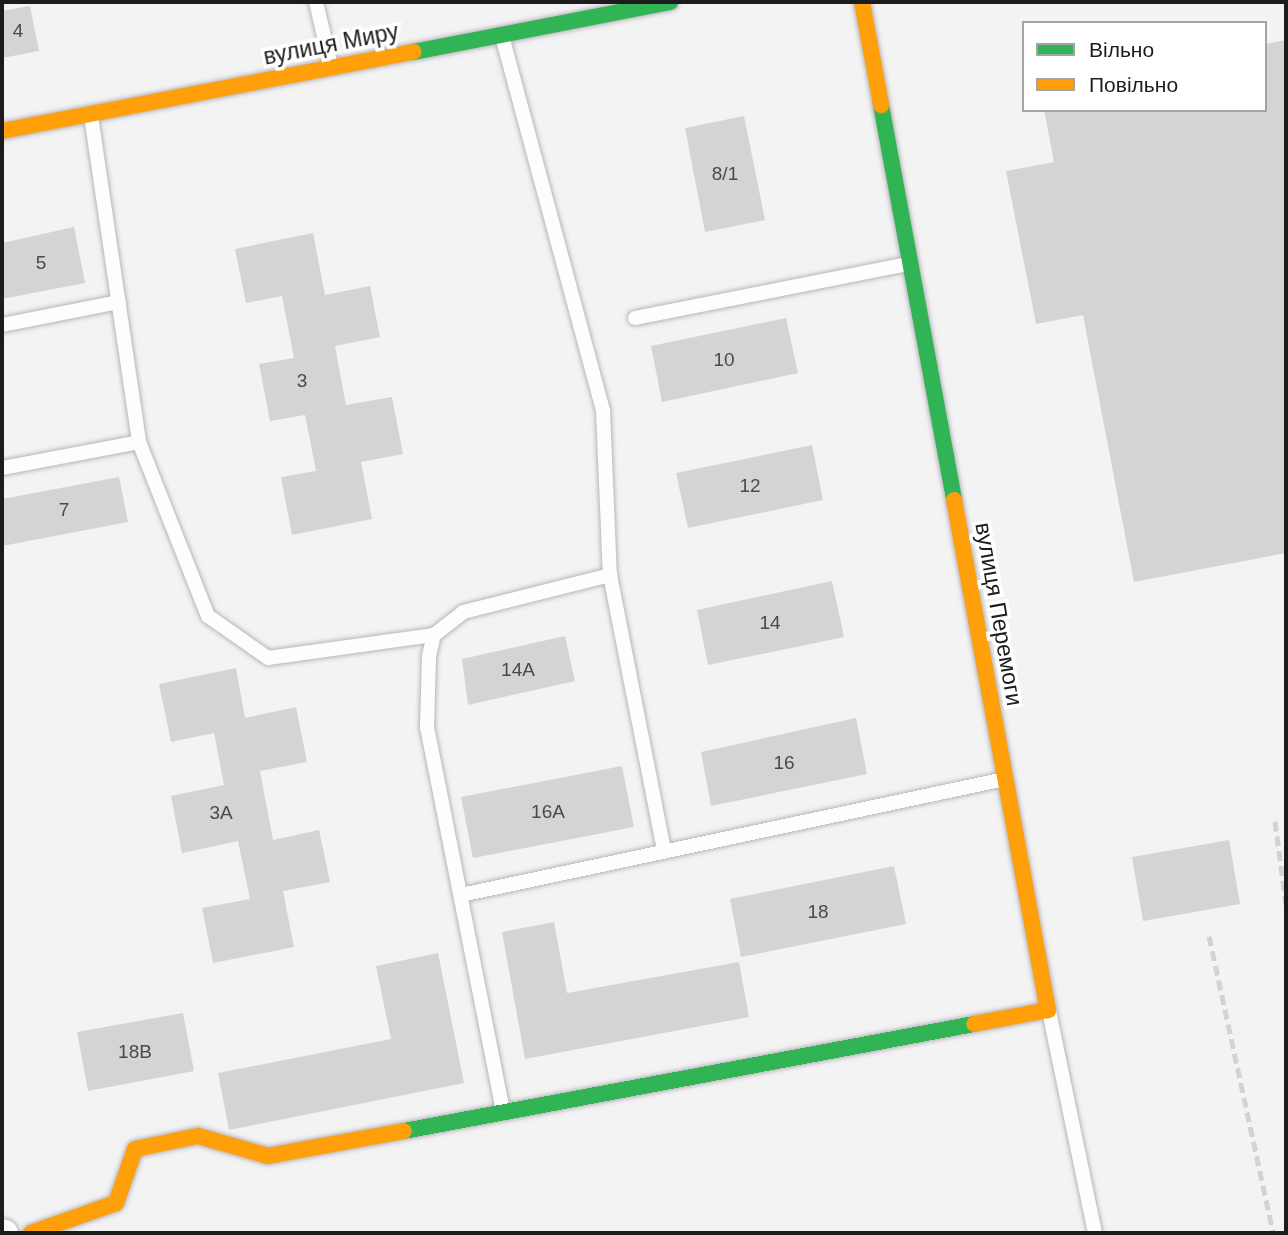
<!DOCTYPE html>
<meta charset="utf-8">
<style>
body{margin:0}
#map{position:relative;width:1288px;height:1235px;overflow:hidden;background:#f4f3f4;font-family:Arial,sans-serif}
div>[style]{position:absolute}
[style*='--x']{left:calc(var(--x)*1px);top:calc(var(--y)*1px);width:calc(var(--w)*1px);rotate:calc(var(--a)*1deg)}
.building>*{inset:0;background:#d5d4d5}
.roads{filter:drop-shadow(0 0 2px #b8b6b8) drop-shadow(0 0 2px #b8b6b8)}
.lane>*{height:14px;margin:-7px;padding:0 7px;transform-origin:7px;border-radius:7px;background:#fdfdfd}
.street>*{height:26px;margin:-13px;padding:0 13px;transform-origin:13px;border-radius:13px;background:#fdfdfd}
.fast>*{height:16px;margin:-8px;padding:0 8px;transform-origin:8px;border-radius:8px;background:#30b455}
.slow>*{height:16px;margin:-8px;padding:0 8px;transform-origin:8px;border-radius:8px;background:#ff9f0a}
.rail>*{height:5px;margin-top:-2.5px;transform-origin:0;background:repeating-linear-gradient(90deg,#d4d3d4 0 10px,transparent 0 15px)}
span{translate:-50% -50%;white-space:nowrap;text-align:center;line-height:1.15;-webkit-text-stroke:7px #fff;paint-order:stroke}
.number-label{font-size:19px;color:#4b4a4b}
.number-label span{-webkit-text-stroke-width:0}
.street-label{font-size:23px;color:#1d1c1d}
.frame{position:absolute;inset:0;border:4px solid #1d1c1d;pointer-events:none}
.legend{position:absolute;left:1022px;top:21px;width:245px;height:91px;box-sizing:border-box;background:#fff;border:2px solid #a5a4a5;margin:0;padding:9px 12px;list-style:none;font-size:21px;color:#1d1c1d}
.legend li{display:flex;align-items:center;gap:14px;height:35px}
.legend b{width:35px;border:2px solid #a5a4a5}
</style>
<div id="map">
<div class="building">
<div style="clip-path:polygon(30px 6px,39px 51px,2px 58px,2px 11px)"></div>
<div style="clip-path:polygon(1286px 40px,1286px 553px,1134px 582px,1083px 315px,1036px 324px,1006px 171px,1054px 162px,1044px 110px,1265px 110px,1265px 44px)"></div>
<div style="clip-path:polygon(744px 116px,765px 220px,705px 232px,685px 128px)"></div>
<div style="clip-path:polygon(74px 227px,85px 283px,2px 299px,2px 243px)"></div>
<div style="clip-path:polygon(313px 233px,325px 295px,370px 286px,380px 337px,335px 346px,346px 405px,392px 397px,403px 454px,361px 462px,372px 519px,292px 535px,281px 477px,316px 471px,305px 415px,270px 421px,259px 364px,294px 358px,282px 296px,246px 303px,235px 249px)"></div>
<div style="clip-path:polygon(786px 318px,798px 373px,662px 402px,651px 346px)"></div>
<div style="clip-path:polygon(812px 445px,823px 500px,688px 528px,676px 473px)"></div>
<div style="clip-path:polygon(119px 477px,128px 522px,2px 546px,2px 499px)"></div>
<div style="clip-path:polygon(832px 581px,844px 637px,708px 665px,697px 610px)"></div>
<div style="clip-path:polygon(565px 636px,575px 681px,468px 705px,462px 659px)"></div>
<div style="clip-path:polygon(236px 668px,245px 718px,296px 707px,307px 762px,260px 771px,273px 840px,319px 830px,330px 882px,283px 891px,294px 947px,213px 963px,202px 908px,250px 899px,238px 841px,182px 853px,171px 796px,224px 785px,214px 733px,171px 742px,159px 684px)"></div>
<div style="clip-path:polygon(856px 718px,867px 774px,711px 806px,701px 752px)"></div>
<div style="clip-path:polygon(622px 766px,634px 827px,473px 858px,461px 797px)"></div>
<div style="clip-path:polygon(1229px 840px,1240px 904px,1143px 921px,1132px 857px)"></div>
<div style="clip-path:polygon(894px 866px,906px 924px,741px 957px,730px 899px)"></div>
<div style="clip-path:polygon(554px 922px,567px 993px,739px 962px,749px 1017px,525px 1059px,502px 932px)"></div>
<div style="clip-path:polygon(438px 953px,464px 1083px,229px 1130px,218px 1073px,391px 1039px,376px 966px)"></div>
<div style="clip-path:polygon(183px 1013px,194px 1071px,88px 1091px,77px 1032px)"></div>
</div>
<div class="roads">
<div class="lane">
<div style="--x:316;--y:2;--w:66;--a:76.8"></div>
<div style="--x:502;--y:36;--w:388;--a:74.9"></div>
<div style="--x:603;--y:411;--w:164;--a:87.6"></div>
<div style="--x:610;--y:575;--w:281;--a:78.9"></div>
<div style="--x:91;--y:116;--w:330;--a:81.6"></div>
<div style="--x:139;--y:442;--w:187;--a:68.4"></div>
<div style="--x:208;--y:616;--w:73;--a:35"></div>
<div style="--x:268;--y:658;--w:168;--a:-7.9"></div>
<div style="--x:635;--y:318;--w:278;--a:-11.2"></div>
<div style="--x:2;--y:325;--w:119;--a:-11.1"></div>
<div style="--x:2;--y:468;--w:139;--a:-10.7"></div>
<div style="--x:461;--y:895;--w:556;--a:-12.04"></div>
<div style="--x:1049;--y:1011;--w:227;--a:78.3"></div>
<div style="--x:503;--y:1111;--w:390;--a:-101.2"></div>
<div style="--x:427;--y:728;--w:72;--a:-88.4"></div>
<div style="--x:429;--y:656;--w:22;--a:-77"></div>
<div style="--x:434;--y:635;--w:37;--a:-38"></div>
<div style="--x:463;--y:612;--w:152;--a:-14.1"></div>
</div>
<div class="street">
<div style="--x:2;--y:1232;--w:3;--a:18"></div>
</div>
<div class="fast">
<div style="--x:413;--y:52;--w:262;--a:-11"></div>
<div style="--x:881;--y:105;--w:402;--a:79.5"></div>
<div style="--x:404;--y:1131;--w:580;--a:-10.63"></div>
</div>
<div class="slow">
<div style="--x:862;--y:2;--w:105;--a:79.5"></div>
<div style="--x:2;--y:131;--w:419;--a:-10.9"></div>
<div style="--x:954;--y:500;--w:519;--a:79.56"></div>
<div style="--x:1048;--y:1010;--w:75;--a:169.3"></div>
<div style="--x:31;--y:1233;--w:90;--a:-19.4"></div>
<div style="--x:116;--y:1203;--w:57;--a:-70.6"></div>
<div style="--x:135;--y:1149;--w:64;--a:-11.7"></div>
<div style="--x:198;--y:1136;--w:73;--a:15.9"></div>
<div style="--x:268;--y:1156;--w:138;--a:-10.4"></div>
</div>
</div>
<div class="rail">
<div style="--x:1275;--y:821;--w:84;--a:82.5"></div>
<div style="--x:1209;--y:936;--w:304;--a:77.8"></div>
</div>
<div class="number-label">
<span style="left:18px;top:31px">4</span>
<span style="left:725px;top:174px">8/1</span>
<span style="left:41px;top:263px">5</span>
<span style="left:724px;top:360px">10</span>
<span style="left:302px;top:381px">3</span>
<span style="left:750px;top:486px">12</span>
<span style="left:64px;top:510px">7</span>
<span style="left:770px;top:623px">14</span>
<span style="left:518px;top:670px">14А</span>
<span style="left:784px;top:763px">16</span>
<span style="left:548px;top:812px">16А</span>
<span style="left:221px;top:813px">3А</span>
<span style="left:818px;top:912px">18</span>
<span style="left:135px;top:1052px">18В</span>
</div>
<div class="street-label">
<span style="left:331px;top:44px;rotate:-11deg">вулиця Миру</span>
<span style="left:999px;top:614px;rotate:80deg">вулиця Перемоги</span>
</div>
<div class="frame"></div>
<ul class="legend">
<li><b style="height:9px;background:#30b455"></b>Вільно</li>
<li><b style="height:9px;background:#ff9f0a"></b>Повільно</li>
</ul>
</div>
